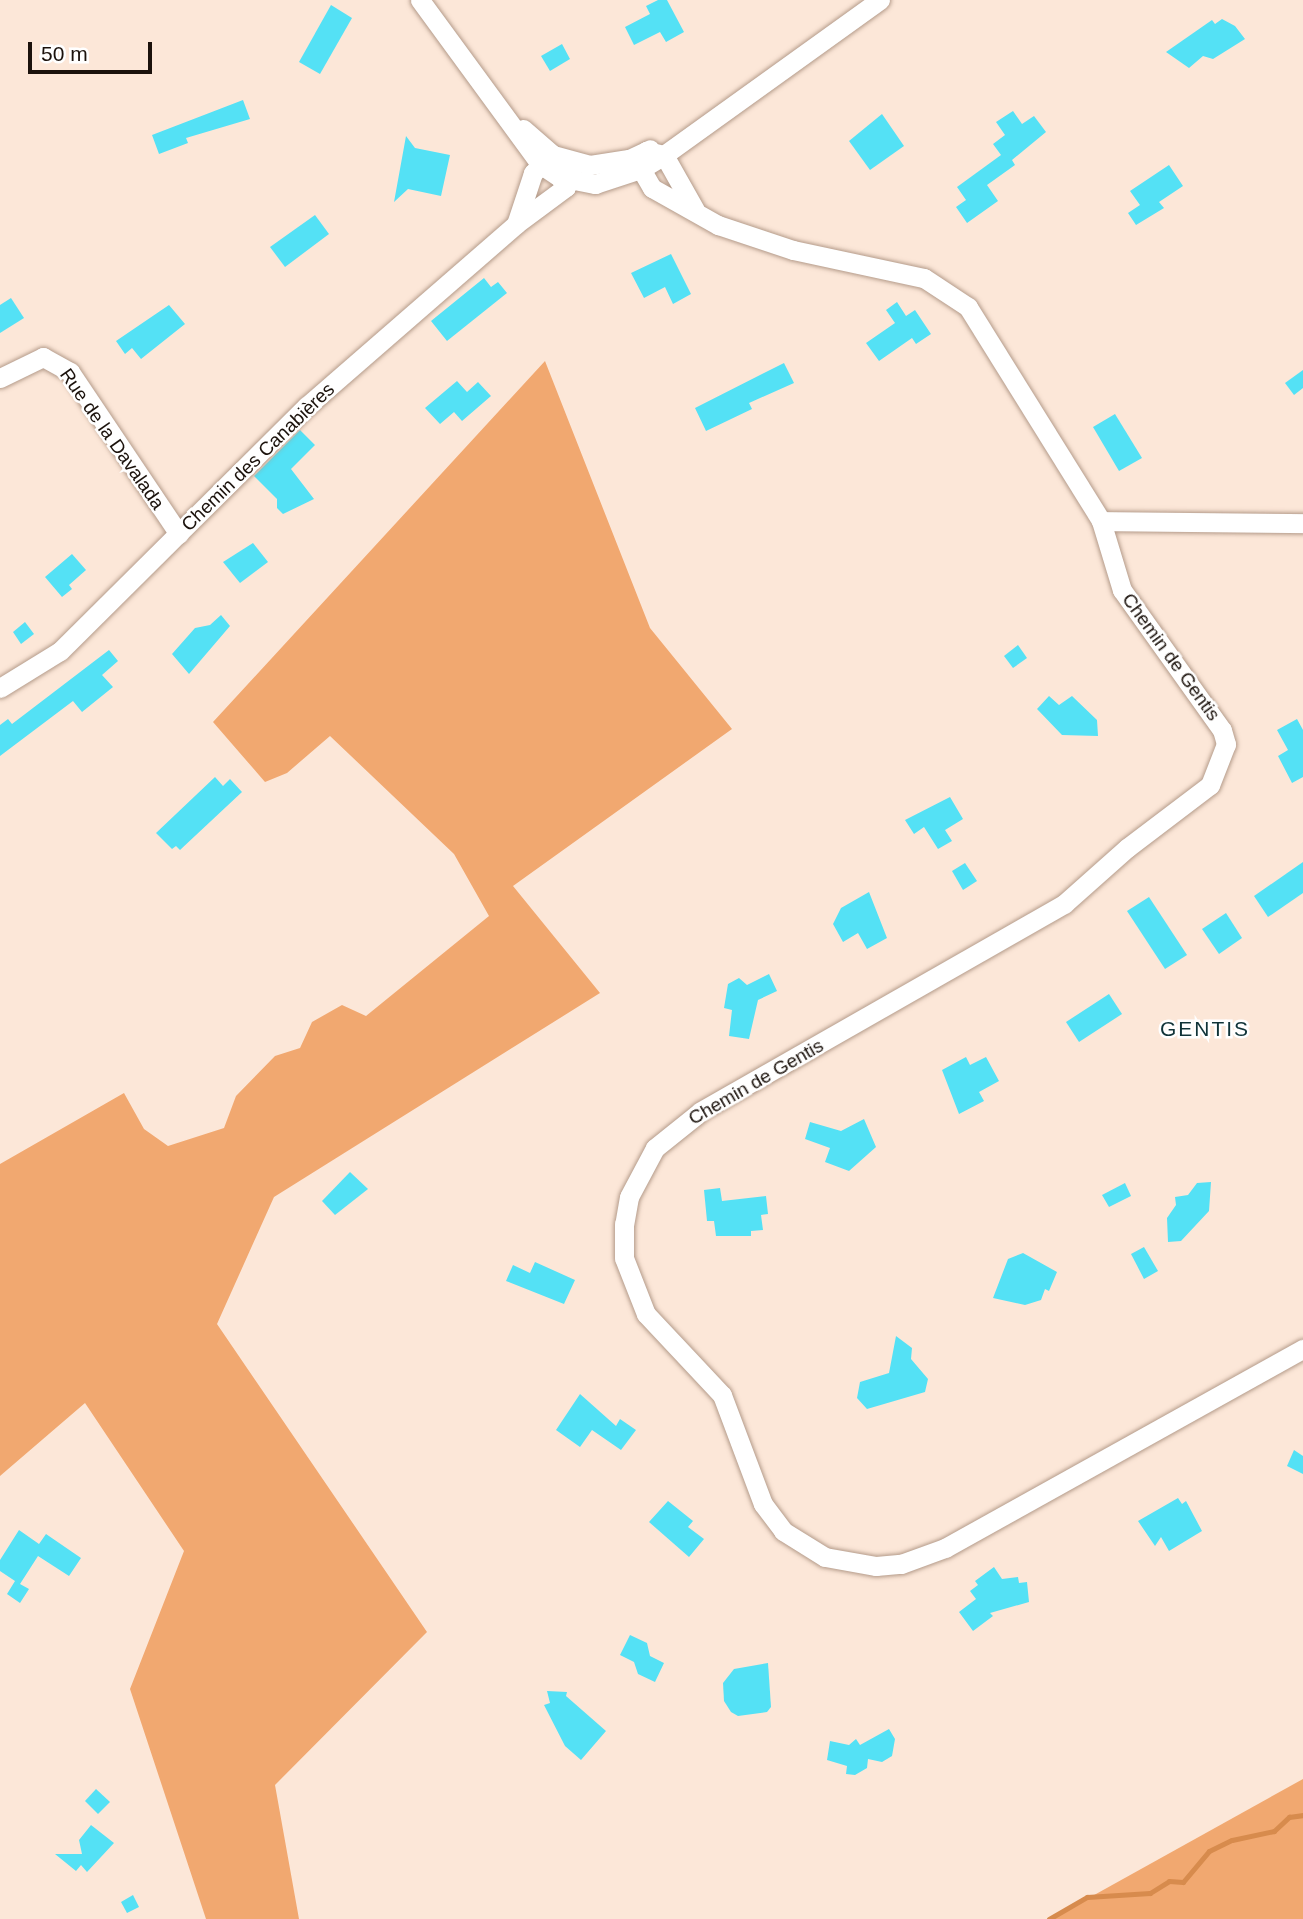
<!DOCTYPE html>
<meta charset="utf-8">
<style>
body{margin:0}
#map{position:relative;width:1303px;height:1919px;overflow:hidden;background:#fce7d8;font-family:Helvetica,sans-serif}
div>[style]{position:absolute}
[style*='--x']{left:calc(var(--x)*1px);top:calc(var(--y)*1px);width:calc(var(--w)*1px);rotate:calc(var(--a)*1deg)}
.green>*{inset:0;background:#f1a870}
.stream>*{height:5px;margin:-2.5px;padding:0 2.5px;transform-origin:2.5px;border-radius:2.5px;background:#d78b4d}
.building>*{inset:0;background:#54e1f5}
.roads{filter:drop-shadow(0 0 2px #b49b8a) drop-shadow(0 0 2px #b49b8a)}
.minor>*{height:19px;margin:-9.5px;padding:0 9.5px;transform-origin:9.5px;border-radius:9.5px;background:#fff}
span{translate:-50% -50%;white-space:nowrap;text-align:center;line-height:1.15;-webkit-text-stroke:5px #fff;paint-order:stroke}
.street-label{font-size:19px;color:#1b120c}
.neighbourhood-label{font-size:21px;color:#103338;letter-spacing:2px}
.scale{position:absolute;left:28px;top:42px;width:124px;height:32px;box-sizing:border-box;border:4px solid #1b120c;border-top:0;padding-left:9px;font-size:21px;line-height:24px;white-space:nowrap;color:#1b120c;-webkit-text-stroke:5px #fff;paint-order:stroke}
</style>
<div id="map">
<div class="green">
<div style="clip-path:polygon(545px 361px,650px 628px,732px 729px,513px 886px,600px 993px,274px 1197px,217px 1324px,427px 1632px,275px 1785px,299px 1919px,206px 1919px,130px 1689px,184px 1551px,85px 1403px,0 1476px,0 1164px,124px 1093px,144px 1129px,168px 1146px,224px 1128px,236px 1096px,275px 1056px,300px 1048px,312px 1022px,342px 1005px,366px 1016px,489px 916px,454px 854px,330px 736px,287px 773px,265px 782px,213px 722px)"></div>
<div style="clip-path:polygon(1303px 1779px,1303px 1919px,1051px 1919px)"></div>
</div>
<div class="stream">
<div style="--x:1049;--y:1919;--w:44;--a:-30.1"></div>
<div style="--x:1087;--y:1897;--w:63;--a:-3.6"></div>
<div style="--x:1150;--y:1893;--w:22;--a:-32"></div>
<div style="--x:1169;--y:1881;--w:14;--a:4"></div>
<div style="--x:1183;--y:1882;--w:40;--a:-50"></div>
<div style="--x:1209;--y:1851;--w:25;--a:-26"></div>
<div style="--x:1232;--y:1840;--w:43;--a:-12.1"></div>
<div style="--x:1274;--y:1831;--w:21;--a:-43"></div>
<div style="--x:1289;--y:1817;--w:14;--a:-8"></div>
</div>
<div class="building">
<div style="clip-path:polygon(658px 0,667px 0,684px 32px,666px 42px,660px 32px,634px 45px,625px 27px,650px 14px,646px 6px)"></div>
<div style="clip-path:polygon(331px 5px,352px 18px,320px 74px,299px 62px)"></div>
<div style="clip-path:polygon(1222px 19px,1235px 26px,1245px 39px,1213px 59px,1203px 56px,1189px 68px,1166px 52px,1212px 20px,1215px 24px)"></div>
<div style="clip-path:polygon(562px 44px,570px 59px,550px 71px,541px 56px)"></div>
<div style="clip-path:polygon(243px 100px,250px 119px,186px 138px,188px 143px,159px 154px,152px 135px)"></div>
<div style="clip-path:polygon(1013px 111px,1022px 124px,1034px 116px,1046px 132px,1012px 160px,1015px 165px,987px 185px,998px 201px,967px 223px,956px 207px,966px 200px,957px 187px,1001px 155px,993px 144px,1005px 135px,996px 122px)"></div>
<div style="clip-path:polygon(882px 114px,904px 146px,870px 170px,849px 141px)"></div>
<div style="clip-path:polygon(406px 136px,415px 148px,450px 155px,441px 196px,408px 189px,394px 202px)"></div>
<div style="clip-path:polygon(1169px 165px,1183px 186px,1159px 202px,1164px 208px,1136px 225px,1128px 213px,1140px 205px,1130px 191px)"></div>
<div style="clip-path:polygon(315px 215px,329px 234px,285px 267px,270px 247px)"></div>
<div style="clip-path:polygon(671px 254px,691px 294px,673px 304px,665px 287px,644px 298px,631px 273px)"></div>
<div style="clip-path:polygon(484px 278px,491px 287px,498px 282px,507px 293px,447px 341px,431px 321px)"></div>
<div style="clip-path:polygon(11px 298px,24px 318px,0 333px,0 305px)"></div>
<div style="clip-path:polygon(897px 302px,906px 316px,915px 310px,931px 334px,916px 344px,912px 338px,879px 361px,866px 343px,895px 323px,886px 310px)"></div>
<div style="clip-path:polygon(169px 305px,185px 324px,141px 359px,132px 348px,125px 354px,116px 341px)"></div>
<div style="clip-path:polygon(784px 363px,794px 383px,749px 403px,752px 409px,706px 431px,695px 408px)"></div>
<div style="clip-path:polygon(1303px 370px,1303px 388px,1294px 395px,1285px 383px)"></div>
<div style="clip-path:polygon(457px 381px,467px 392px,478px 382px,491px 396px,462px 421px,454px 412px,440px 424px,425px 408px)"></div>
<div style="clip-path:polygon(1115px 414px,1142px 458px,1119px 471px,1093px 427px)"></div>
<div style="clip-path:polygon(300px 430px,315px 445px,291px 469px,314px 499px,283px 514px,277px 508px,277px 499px,254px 476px)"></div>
<div style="clip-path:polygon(253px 543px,268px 562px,240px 583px,223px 562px)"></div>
<div style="clip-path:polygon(72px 554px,86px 570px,69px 585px,72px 589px,62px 597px,45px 577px)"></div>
<div style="clip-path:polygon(221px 615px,230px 626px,189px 674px,172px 654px,195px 628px,210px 625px)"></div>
<div style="clip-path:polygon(25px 622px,34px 634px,21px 644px,13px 632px)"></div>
<div style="clip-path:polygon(1018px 645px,1027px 658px,1013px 668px,1004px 656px)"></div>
<div style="clip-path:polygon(109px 650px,118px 661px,102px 675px,113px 687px,82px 712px,73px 701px,0 756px,0 725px,8px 719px,12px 724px)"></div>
<div style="clip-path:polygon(1049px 696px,1059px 705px,1072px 696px,1097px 720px,1098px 736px,1062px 735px,1037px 709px)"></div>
<div style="clip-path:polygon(1297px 719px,1303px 730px,1303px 777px,1292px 783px,1278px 756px,1288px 750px,1277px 730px)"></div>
<div style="clip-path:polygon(215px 777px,223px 786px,230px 779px,242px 792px,180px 850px,176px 846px,172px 849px,156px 833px)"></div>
<div style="clip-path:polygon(950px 797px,963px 819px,945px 830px,952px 841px,938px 849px,924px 827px,914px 834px,905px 820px)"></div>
<div style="clip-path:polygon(1303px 862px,1303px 893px,1268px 917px,1254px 896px)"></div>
<div style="clip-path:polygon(965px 863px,977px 881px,963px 890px,952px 871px)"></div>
<div style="clip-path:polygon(869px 892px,887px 938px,867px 949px,858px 933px,843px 942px,833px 924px,841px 908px)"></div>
<div style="clip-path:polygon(1149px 897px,1187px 955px,1165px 969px,1127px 911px)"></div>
<div style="clip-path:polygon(1226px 913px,1242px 938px,1219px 954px,1202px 929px)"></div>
<div style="clip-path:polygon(769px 974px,777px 991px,758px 1000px,749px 1039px,729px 1036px,732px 1010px,724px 1008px,728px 984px,739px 978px,747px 985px)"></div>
<div style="clip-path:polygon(1109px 994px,1122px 1014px,1079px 1042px,1066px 1022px)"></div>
<div style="clip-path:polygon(966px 1057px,970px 1065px,986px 1057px,999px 1081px,979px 1092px,984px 1101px,959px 1114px,942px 1070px)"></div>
<div style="clip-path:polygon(864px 1119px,876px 1147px,849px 1171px,825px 1162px,830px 1148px,805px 1139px,810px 1122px,841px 1131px)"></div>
<div style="clip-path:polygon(350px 1172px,368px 1189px,335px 1215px,322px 1201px)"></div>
<div style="clip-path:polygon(1211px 1182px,1209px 1211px,1181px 1241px,1168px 1242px,1167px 1218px,1176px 1205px,1175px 1197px,1188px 1195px,1197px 1183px)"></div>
<div style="clip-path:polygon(1125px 1183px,1131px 1196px,1109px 1207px,1102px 1195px)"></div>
<div style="clip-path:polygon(720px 1188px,722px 1201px,766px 1196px,768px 1214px,761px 1215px,763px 1230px,751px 1231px,751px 1236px,716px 1236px,714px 1221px,707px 1221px,704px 1190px)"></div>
<div style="clip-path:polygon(1144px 1247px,1158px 1271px,1144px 1279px,1131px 1254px)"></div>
<div style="clip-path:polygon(1023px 1253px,1057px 1272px,1049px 1291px,1045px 1289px,1041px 1300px,1025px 1305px,993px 1298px,1008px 1259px)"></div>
<div style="clip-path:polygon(535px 1262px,575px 1280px,564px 1304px,506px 1281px,513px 1265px,530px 1273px)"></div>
<div style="clip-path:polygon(896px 1336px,912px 1348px,911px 1359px,928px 1379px,925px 1392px,867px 1409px,857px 1398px,860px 1382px,889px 1373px)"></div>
<div style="clip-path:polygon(580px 1394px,616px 1426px,620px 1419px,636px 1430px,621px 1450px,592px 1430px,580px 1447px,556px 1430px)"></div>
<div style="clip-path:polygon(1294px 1450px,1303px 1456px,1303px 1474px,1287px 1466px)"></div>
<div style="clip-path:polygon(1178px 1498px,1182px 1504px,1186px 1501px,1202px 1531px,1169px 1551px,1161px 1537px,1155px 1546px,1138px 1521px)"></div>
<div style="clip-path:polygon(668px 1501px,693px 1521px,688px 1527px,704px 1539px,689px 1557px,649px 1522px)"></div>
<div style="clip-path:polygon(19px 1530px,39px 1544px,46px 1534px,81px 1558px,69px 1576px,38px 1556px,20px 1584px,29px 1589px,20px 1603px,7px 1594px,15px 1581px,0 1571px,0 1560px)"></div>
<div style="clip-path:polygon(994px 1567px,1002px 1579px,1018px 1577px,1019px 1583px,1027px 1582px,1029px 1602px,990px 1613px,993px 1616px,973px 1631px,959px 1612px,976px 1599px,970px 1591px,978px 1585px,975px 1581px)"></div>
<div style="clip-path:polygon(630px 1635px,647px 1643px,650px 1656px,664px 1663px,655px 1682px,638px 1674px,634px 1662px,620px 1655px)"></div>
<div style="clip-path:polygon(768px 1663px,771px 1707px,767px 1712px,738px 1716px,731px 1712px,724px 1701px,723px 1683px,734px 1669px)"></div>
<div style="clip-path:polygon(547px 1691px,567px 1692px,566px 1696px,606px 1731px,581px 1760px,565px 1746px,544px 1705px,550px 1703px)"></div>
<div style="clip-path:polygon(889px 1729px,895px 1739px,892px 1756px,882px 1762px,868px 1759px,867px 1768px,855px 1775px,846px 1774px,847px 1766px,827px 1760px,830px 1741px,849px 1745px,856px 1739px,860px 1745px)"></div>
<div style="clip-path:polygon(96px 1789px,110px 1802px,98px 1814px,85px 1801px)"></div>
<div style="clip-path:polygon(91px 1825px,114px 1843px,87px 1872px,81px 1865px,76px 1871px,55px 1854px,82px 1854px,79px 1840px)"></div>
<div style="clip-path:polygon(133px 1895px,139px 1907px,127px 1913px,121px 1902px)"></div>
</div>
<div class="roads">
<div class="minor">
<div style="--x:420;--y:0;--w:203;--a:53.8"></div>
<div style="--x:540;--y:164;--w:23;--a:34"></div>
<div style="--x:559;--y:177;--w:37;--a:11"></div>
<div style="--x:595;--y:184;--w:48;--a:-18.1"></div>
<div style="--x:641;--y:169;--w:27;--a:-31"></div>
<div style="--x:664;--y:155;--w:266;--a:-35.7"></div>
<div style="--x:523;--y:129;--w:40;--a:41"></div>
<div style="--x:553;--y:155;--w:38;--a:15"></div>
<div style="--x:590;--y:165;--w:39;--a:-9"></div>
<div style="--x:629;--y:159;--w:23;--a:-25"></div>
<div style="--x:549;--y:157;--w:23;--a:135"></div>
<div style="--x:533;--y:173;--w:54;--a:108.4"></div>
<div style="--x:516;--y:224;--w:62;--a:-36.5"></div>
<div style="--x:566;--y:187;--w:17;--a:-80"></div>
<div style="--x:695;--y:210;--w:63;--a:-119.4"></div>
<div style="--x:664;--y:155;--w:18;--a:-167"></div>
<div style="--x:646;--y:151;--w:19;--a:106"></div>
<div style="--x:641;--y:169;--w:22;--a:60"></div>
<div style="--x:652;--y:188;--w:76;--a:29.3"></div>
<div style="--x:718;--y:225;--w:79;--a:18.4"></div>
<div style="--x:793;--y:250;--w:134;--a:12.1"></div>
<div style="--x:924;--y:278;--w:53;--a:33.4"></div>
<div style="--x:968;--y:307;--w:252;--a:58.1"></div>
<div style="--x:1101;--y:521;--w:72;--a:73.1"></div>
<div style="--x:1122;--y:590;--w:172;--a:54.5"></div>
<div style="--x:1222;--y:730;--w:15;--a:74"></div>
<div style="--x:1226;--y:744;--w:44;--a:111.3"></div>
<div style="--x:1210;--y:785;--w:104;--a:142.8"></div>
<div style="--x:1127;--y:848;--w:84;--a:138.4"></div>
<div style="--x:1064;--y:904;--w:419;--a:150.3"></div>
<div style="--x:700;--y:1112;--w:58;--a:141.3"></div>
<div style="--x:655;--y:1148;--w:55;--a:118"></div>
<div style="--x:629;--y:1197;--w:27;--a:100"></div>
<div style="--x:624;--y:1224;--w:34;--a:90"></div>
<div style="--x:624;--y:1258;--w:60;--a:68.6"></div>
<div style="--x:646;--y:1314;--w:111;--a:46.8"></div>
<div style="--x:722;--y:1395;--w:116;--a:69.4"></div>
<div style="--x:763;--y:1504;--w:34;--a:53"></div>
<div style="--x:783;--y:1531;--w:49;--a:31.8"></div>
<div style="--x:825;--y:1557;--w:52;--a:10"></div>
<div style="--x:876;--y:1566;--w:25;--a:-5"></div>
<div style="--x:901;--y:1564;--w:47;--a:-20"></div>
<div style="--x:945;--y:1548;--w:410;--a:-29.1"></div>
<div style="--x:0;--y:378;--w:48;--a:-26"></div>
<div style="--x:43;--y:357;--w:31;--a:29"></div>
<div style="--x:70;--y:372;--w:195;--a:56.1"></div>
<div style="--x:1101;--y:521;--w:202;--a:0.6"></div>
<div style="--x:0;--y:688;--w:70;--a:-31.7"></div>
<div style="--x:60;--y:651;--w:348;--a:-44.8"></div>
<div style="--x:307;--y:406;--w:277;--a:-41"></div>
</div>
</div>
<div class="street-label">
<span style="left:112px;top:439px;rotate:55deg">Rue de la Davalada</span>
<span style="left:258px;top:457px;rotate:-44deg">Chemin des Canabières</span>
<span style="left:1171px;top:657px;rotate:54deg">Chemin de Gentis</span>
<span style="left:756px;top:1082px;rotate:-30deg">Chemin de Gentis</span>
</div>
<div class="neighbourhood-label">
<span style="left:1205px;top:1029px">GENTIS</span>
</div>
<div class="scale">50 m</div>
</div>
